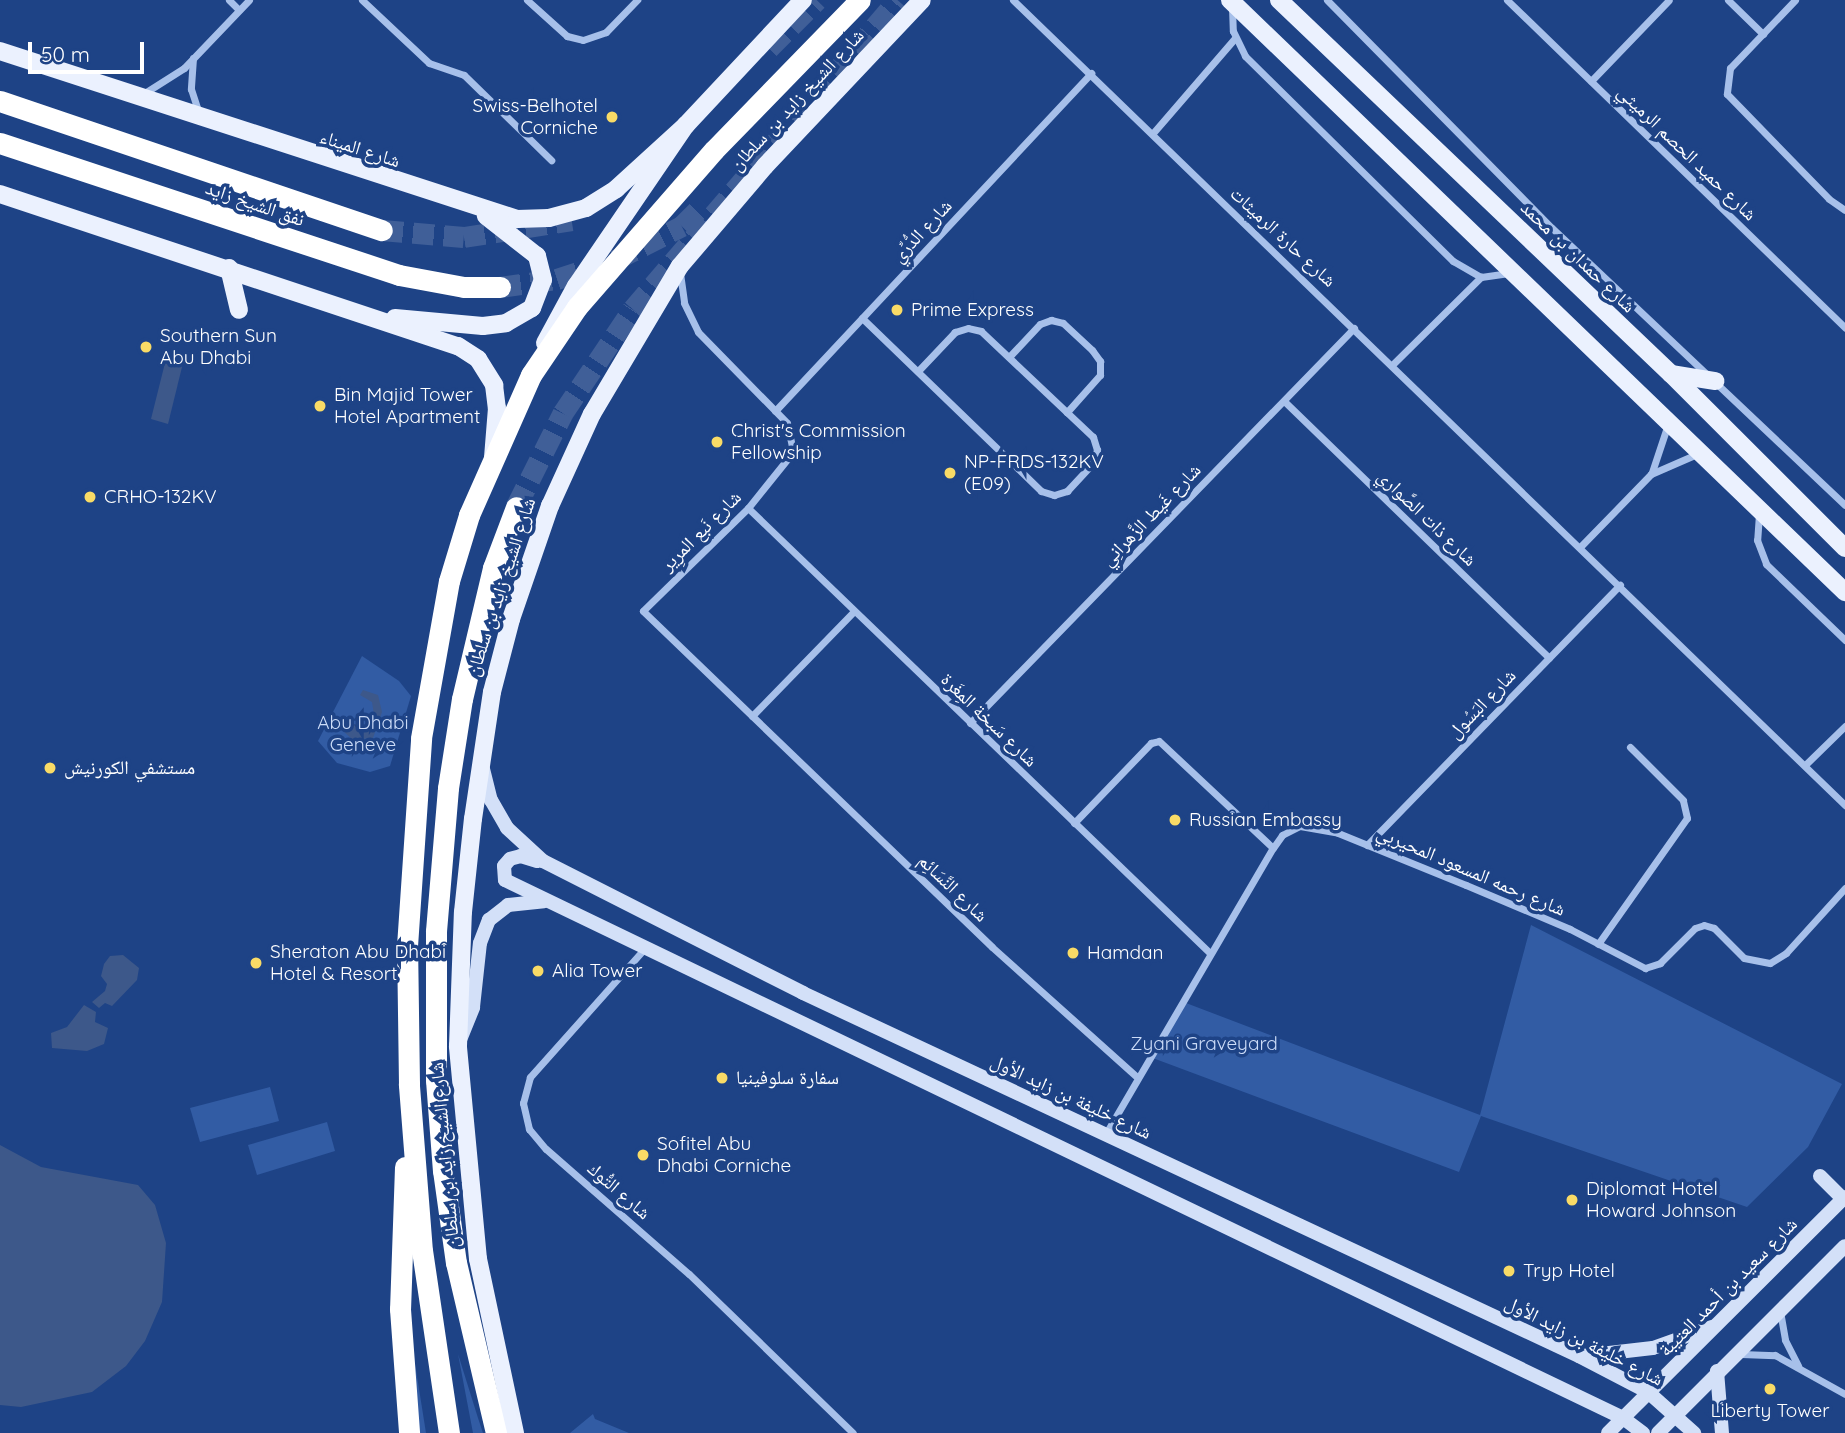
<!DOCTYPE html>
<meta charset="utf-8">
<style>
body{margin:0}
#map{position:relative;width:1845px;height:1433px;overflow:hidden;background:#1e4386;font-family:Quicksand,"Noto Naskh Arabic",sans-serif}
div>[style]{position:absolute}
[style*='--x']{left:calc(var(--x)*1px);top:calc(var(--y)*1px);width:calc(var(--w)*1px);rotate:calc(var(--a)*1deg)}
.green>*{inset:0;background:#325ca4}
.water>*{inset:0;background:#3d588a}
.highway-tunnel>*{height:21px;margin-top:-10.5px;transform-origin:0;background:repeating-linear-gradient(90deg,#405f98 0 21px,transparent 0 31px)}
.street>*{height:7px;margin:-3.5px;padding:0 3.5px;transform-origin:3.5px;border-radius:3.5px;background:#a7c0ea}
.secondary>*{height:14px;margin:-7px;padding:0 7px;transform-origin:7px;border-radius:7px;background:#d3e0f8}
.primary>*{height:18px;margin:-9px;padding:0 9px;transform-origin:9px;border-radius:9px;background:#ebf1fe}
.highway>*{height:21px;margin:-10.5px;padding:0 10.5px;transform-origin:10.5px;border-radius:10.5px;background:#fff}
.dots>*{width:19px;height:19px;translate:-50% -50%;box-sizing:border-box;border:4px solid #1e4386;border-radius:50%}
span{translate:-50% -50%;white-space:nowrap;text-align:center;line-height:1.15;-webkit-text-stroke:7px #1e4386;paint-order:stroke}
.street-label{font-size:19px;color:#fff}
.poi-label{font-size:19px;color:#fff}
.right{translate:-100% -50%;text-align:right}
.left{translate:0 -50%;text-align:left}
.park-label{font-size:19px;color:#ccdcf8}
.scale{position:absolute;left:28px;top:42px;width:116px;height:32px;box-sizing:border-box;border:4px solid #fff;border-top:0;padding-left:9px;font-size:21px;line-height:24px;white-space:nowrap;color:#fff;-webkit-text-stroke:5px #1e4386;paint-order:stroke}
</style>
<div id="map">
<div class="green">
<div style="clip-path:polygon(362px 656px,399px 681px,411px 696px,390px 766px,370px 772px,337px 763px,318px 741px)"></div>
<div style="clip-path:polygon(1531px 925px,1842px 1084px,1808px 1147px,1747px 1207px,1481px 1116px,1459px 1172px,1150px 1057px,1186px 1003px,1480px 1115px)"></div>
<div style="clip-path:polygon(270px 1087px,279px 1121px,200px 1142px,190px 1108px)"></div>
<div style="clip-path:polygon(327px 1122px,335px 1151px,257px 1175px,248px 1145px)"></div>
<div style="clip-path:polygon(410px 1332px,426px 1433px,416px 1433px)"></div>
<div style="clip-path:polygon(458px 1354px,478px 1418px,483px 1433px,473px 1433px)"></div>
<div style="clip-path:polygon(593px 1414px,595px 1419px,629px 1433px,570px 1433px)"></div>
</div>
<div class="water">
<div style="clip-path:polygon(166px 359px,183px 363px,168px 424px,151px 419px)"></div>
<div style="clip-path:polygon(363px 690px,378px 695px,382px 712px,373px 738px,353px 740px,342px 730px,346px 722px,363px 726px,374px 715px,372px 702px,360px 695px)"></div>
<div style="clip-path:polygon(123px 955px,139px 968px,137px 980px,112px 1006px,105px 1003px,99px 1008px,92px 1002px,105px 991px,107px 984px,101px 976px,104px 964px,110px 956px)"></div>
<div style="clip-path:polygon(84px 1005px,96px 1012px,95px 1022px,108px 1028px,104px 1044px,87px 1051px,52px 1048px,51px 1033px,67px 1027px)"></div>
<div style="clip-path:polygon(0 1145px,41px 1167px,138px 1185px,155px 1205px,166px 1243px,162px 1302px,145px 1341px,126px 1366px,92px 1392px,21px 1407px,0 1405px)"></div>
</div>
<div class="highway-tunnel">
<div style="--x:769;--y:48;--w:68;--a:-45"></div>
<div style="--x:382;--y:230;--w:82;--a:4.9"></div>
<div style="--x:464;--y:237;--w:109;--a:-8.9"></div>
<div style="--x:500;--y:287;--w:58;--a:-8"></div>
<div style="--x:557;--y:279;--w:61;--a:-18.1"></div>
<div style="--x:615;--y:260;--w:75;--a:-26.9"></div>
<div style="--x:682;--y:226;--w:31;--a:-45"></div>
<div style="--x:516;--y:507;--w:105;--a:-63.4"></div>
<div style="--x:563;--y:413;--w:125;--a:-56.1"></div>
<div style="--x:633;--y:309;--w:407;--a:-49.4"></div>
</div>
<div class="street">
<div style="--x:229;--y:0;--w:14;--a:45"></div>
<div style="--x:362;--y:0;--w:92;--a:43.2"></div>
<div style="--x:429;--y:63;--w:37;--a:19"></div>
<div style="--x:464;--y:75;--w:122;--a:44.3"></div>
<div style="--x:527;--y:0;--w:54;--a:42"></div>
<div style="--x:567;--y:36;--w:16;--a:14"></div>
<div style="--x:583;--y:40;--w:24;--a:-19"></div>
<div style="--x:606;--y:32;--w:45;--a:-45.9"></div>
<div style="--x:1013;--y:0;--w:1158;--a:44.06"></div>
<div style="--x:1327;--y:0;--w:320;--a:45.4"></div>
<div style="--x:1552;--y:228;--w:403;--a:43.4"></div>
<div style="--x:1507;--y:0;--w:471;--a:44.1"></div>
<div style="--x:1728;--y:0;--w:49;--a:44.2"></div>
<div style="--x:1795;--y:0;--w:94;--a:133.7"></div>
<div style="--x:1730;--y:68;--w:26;--a:97"></div>
<div style="--x:1727;--y:94;--w:146;--a:45.8"></div>
<div style="--x:1829;--y:199;--w:19;--a:35"></div>
<div style="--x:1232;--y:7;--w:24;--a:88"></div>
<div style="--x:1233;--y:31;--w:28;--a:64"></div>
<div style="--x:1245;--y:56;--w:292;--a:44.6"></div>
<div style="--x:1453;--y:261;--w:32;--a:30"></div>
<div style="--x:1481;--y:277;--w:30;--a:-8"></div>
<div style="--x:193;--y:58;--w:31;--a:94"></div>
<div style="--x:191;--y:89;--w:23;--a:72"></div>
<div style="--x:1591;--y:81;--w:112;--a:-46.1"></div>
<div style="--x:143;--y:94;--w:49;--a:-32.4"></div>
<div style="--x:184;--y:68;--w:94;--a:-46.3"></div>
<div style="--x:1153;--y:133;--w:125;--a:-49.2"></div>
<div style="--x:680;--y:273;--w:30;--a:82"></div>
<div style="--x:684;--y:303;--w:32;--a:64"></div>
<div style="--x:698;--y:332;--w:127;--a:45.6"></div>
<div style="--x:787;--y:423;--w:30;--a:78"></div>
<div style="--x:793;--y:452;--w:72;--a:128.8"></div>
<div style="--x:748;--y:508;--w:147;--a:135.6"></div>
<div style="--x:643;--y:611;--w:484;--a:43.9"></div>
<div style="--x:992;--y:947;--w:193;--a:41.9"></div>
<div style="--x:862;--y:318;--w:249;--a:44"></div>
<div style="--x:1041;--y:491;--w:14;--a:17"></div>
<div style="--x:1054;--y:495;--w:14;--a:-17"></div>
<div style="--x:1067;--y:491;--w:38;--a:-47"></div>
<div style="--x:1093;--y:463;--w:14;--a:-73"></div>
<div style="--x:1097;--y:450;--w:14;--a:-107"></div>
<div style="--x:1093;--y:437;--w:154;--a:-136.6"></div>
<div style="--x:981;--y:331;--w:13;--a:-167"></div>
<div style="--x:968;--y:328;--w:14;--a:163"></div>
<div style="--x:955;--y:332;--w:52;--a:133.5"></div>
<div style="--x:1009;--y:357;--w:45;--a:-46.8"></div>
<div style="--x:1040;--y:324;--w:12;--a:-20"></div>
<div style="--x:1051;--y:320;--w:12;--a:14"></div>
<div style="--x:1063;--y:323;--w:40;--a:43"></div>
<div style="--x:1092;--y:350;--w:14;--a:54"></div>
<div style="--x:1100;--y:361;--w:14;--a:90"></div>
<div style="--x:1100;--y:375;--w:50;--a:131.7"></div>
<div style="--x:1393;--y:364;--w:124;--a:-44.7"></div>
<div style="--x:1284;--y:401;--w:369;--a:44.1"></div>
<div style="--x:775;--y:411;--w:463;--a:-46.9"></div>
<div style="--x:1652;--y:472;--w:51;--a:-71.6"></div>
<div style="--x:748;--y:508;--w:641;--a:43.93"></div>
<div style="--x:1759;--y:514;--w:26;--a:94"></div>
<div style="--x:1757;--y:540;--w:26;--a:69"></div>
<div style="--x:1766;--y:564;--w:110;--a:43.9"></div>
<div style="--x:1581;--y:546;--w:100;--a:-45.8"></div>
<div style="--x:1651;--y:474;--w:52;--a:-23.6"></div>
<div style="--x:752;--y:716;--w:146;--a:-45.8"></div>
<div style="--x:970;--y:723;--w:551;--a:-45.81"></div>
<div style="--x:1805;--y:765;--w:56;--a:-44.3"></div>
<div style="--x:1074;--y:823;--w:111;--a:-46.1"></div>
<div style="--x:1151;--y:743;--w:8;--a:-14"></div>
<div style="--x:1159;--y:741;--w:156;--a:43.2"></div>
<div style="--x:1367;--y:845;--w:363;--a:-45.8"></div>
<div style="--x:1598;--y:944;--w:154;--a:-54.8"></div>
<div style="--x:1687;--y:818;--w:18;--a:-103"></div>
<div style="--x:1683;--y:800;--w:75;--a:-135"></div>
<div style="--x:645;--y:948;--w:173;--a:131.7"></div>
<div style="--x:530;--y:1077;--w:27;--a:105"></div>
<div style="--x:523;--y:1103;--w:27;--a:77"></div>
<div style="--x:529;--y:1129;--w:26;--a:50"></div>
<div style="--x:546;--y:1149;--w:190;--a:41.2"></div>
<div style="--x:689;--y:1274;--w:228;--a:44.1"></div>
<div style="--x:1105;--y:1135;--w:333;--a:-59.7"></div>
<div style="--x:1273;--y:848;--w:16;--a:-55"></div>
<div style="--x:1282;--y:835;--w:20;--a:-27"></div>
<div style="--x:1300;--y:826;--w:39;--a:10"></div>
<div style="--x:1338;--y:833;--w:138;--a:22.1"></div>
<div style="--x:1466;--y:885;--w:113;--a:22.9"></div>
<div style="--x:1570;--y:929;--w:85;--a:27.5"></div>
<div style="--x:1645;--y:968;--w:16;--a:-18"></div>
<div style="--x:1660;--y:963;--w:49;--a:-45"></div>
<div style="--x:1695;--y:928;--w:9;--a:-18"></div>
<div style="--x:1704;--y:925;--w:10;--a:17"></div>
<div style="--x:1714;--y:928;--w:42;--a:45"></div>
<div style="--x:1744;--y:958;--w:26;--a:11"></div>
<div style="--x:1770;--y:963;--w:19;--a:-32"></div>
<div style="--x:1786;--y:953;--w:88;--a:-47.8"></div>
<div style="--x:1780;--y:1311;--w:29;--a:80"></div>
<div style="--x:1785;--y:1340;--w:29;--a:63"></div>
<div style="--x:1741;--y:1354;--w:34;--a:2"></div>
<div style="--x:1775;--y:1355;--w:80;--a:29.1"></div>
</div>
<div class="secondary">
<div style="--x:483;--y:769;--w:32;--a:76"></div>
<div style="--x:491;--y:800;--w:32;--a:60"></div>
<div style="--x:507;--y:828;--w:49;--a:42.5"></div>
<div style="--x:543;--y:861;--w:292;--a:26.9"></div>
<div style="--x:803;--y:993;--w:857;--a:25.07"></div>
<div style="--x:1579;--y:1356;--w:78;--a:27.6"></div>
<div style="--x:1648;--y:1392;--w:62;--a:41.7"></div>
<div style="--x:537;--y:861;--w:17;--a:-163"></div>
<div style="--x:521;--y:856;--w:11;--a:165"></div>
<div style="--x:510;--y:859;--w:9;--a:131"></div>
<div style="--x:504;--y:866;--w:14;--a:86"></div>
<div style="--x:505;--y:880;--w:1241;--a:25.7"></div>
<div style="--x:1623;--y:1418;--w:25;--a:37"></div>
<div style="--x:460;--y:1040;--w:35;--a:-68"></div>
<div style="--x:473;--y:1007;--w:64;--a:-83.8"></div>
<div style="--x:480;--y:943;--w:25;--a:-69"></div>
<div style="--x:489;--y:920;--w:24;--a:-38"></div>
<div style="--x:508;--y:905;--w:36;--a:-6"></div>
<div style="--x:1820;--y:1176;--w:33;--a:45"></div>
<div style="--x:1583;--y:1356;--w:70;--a:-6.5"></div>
<div style="--x:1653;--y:1348;--w:63;--a:-19.6"></div>
<div style="--x:1717;--y:1371;--w:62;--a:85.4"></div>
<div style="--x:1608;--y:1433;--w:334;--a:-44.9"></div>
<div style="--x:1658;--y:1433;--w:264;--a:-45"></div>
</div>
<div class="primary">
<div style="--x:1230;--y:0;--w:854;--a:43.91"></div>
<div style="--x:1279;--y:0;--w:542;--a:43.65"></div>
<div style="--x:1671;--y:374;--w:246;--a:45"></div>
<div style="--x:0;--y:51;--w:544;--a:18"></div>
<div style="--x:517;--y:219;--w:32;--a:-2"></div>
<div style="--x:549;--y:218;--w:38;--a:-15"></div>
<div style="--x:586;--y:208;--w:36;--a:-32"></div>
<div style="--x:616;--y:189;--w:95;--a:-42.4"></div>
<div style="--x:0;--y:194;--w:483;--a:18.4"></div>
<div style="--x:458;--y:346;--w:24;--a:33"></div>
<div style="--x:478;--y:359;--w:31;--a:58"></div>
<div style="--x:494;--y:385;--w:23;--a:83"></div>
<div style="--x:497;--y:408;--w:50;--a:94.6"></div>
<div style="--x:229;--y:268;--w:43;--a:76.6"></div>
<div style="--x:395;--y:318;--w:88;--a:5.2"></div>
<div style="--x:483;--y:326;--w:23;--a:-7"></div>
<div style="--x:506;--y:323;--w:30;--a:-30"></div>
<div style="--x:532;--y:308;--w:30;--a:-69"></div>
<div style="--x:543;--y:280;--w:25;--a:-104"></div>
<div style="--x:537;--y:256;--w:65;--a:-141.9"></div>
<div style="--x:545;--y:343;--w:65;--a:-61.5"></div>
<div style="--x:576;--y:286;--w:195;--a:-55.7"></div>
<div style="--x:686;--y:125;--w:171;--a:-46.9"></div>
<div style="--x:1671;--y:374;--w:45;--a:9"></div>
<div style="--x:515;--y:1433;--w:178;--a:-102"></div>
<div style="--x:478;--y:1259;--w:214;--a:-95.4"></div>
<div style="--x:458;--y:1046;--w:134;--a:-87.9"></div>
<div style="--x:463;--y:912;--w:94;--a:-83.9"></div>
<div style="--x:473;--y:819;--w:128;--a:-81.5"></div>
<div style="--x:492;--y:692;--w:75;--a:-75.4"></div>
<div style="--x:511;--y:619;--w:120;--a:-71"></div>
<div style="--x:550;--y:506;--w:101;--a:-65.5"></div>
<div style="--x:592;--y:414;--w:172;--a:-59.3"></div>
<div style="--x:680;--y:266;--w:131;--a:-49.6"></div>
<div style="--x:765;--y:166;--w:228;--a:-46.6"></div>
</div>
<div class="highway">
<div style="--x:0;--y:101;--w:403;--a:18.7"></div>
<div style="--x:0;--y:143;--w:420;--a:18.3"></div>
<div style="--x:399;--y:275;--w:66;--a:10.5"></div>
<div style="--x:464;--y:287;--w:36;--a:0"></div>
<div style="--x:405;--y:1167;--w:142;--a:92"></div>
<div style="--x:400;--y:1309;--w:124;--a:85.8"></div>
<div style="--x:449;--y:1433;--w:184;--a:-98.4"></div>
<div style="--x:422;--y:1251;--w:168;--a:-94.5"></div>
<div style="--x:409;--y:1084;--w:138;--a:-90.8"></div>
<div style="--x:407;--y:946;--w:208;--a:-86.1"></div>
<div style="--x:421;--y:738;--w:159;--a:-79.9"></div>
<div style="--x:449;--y:581;--w:69;--a:-73.1"></div>
<div style="--x:469;--y:515;--w:153;--a:-66.1"></div>
<div style="--x:531;--y:375;--w:82;--a:-55.9"></div>
<div style="--x:577;--y:307;--w:208;--a:-48.9"></div>
<div style="--x:714;--y:150;--w:209;--a:-45.8"></div>
<div style="--x:496;--y:1433;--w:175;--a:-103.2"></div>
<div style="--x:456;--y:1263;--w:93;--a:-98"></div>
<div style="--x:443;--y:1171;--w:91;--a:-94.4"></div>
<div style="--x:436;--y:1080;--w:149;--a:-90"></div>
<div style="--x:436;--y:931;--w:144;--a:-85.2"></div>
<div style="--x:448;--y:788;--w:90;--a:-81.1"></div>
<div style="--x:462;--y:699;--w:135;--a:-76.7"></div>
<div style="--x:493;--y:568;--w:65;--a:-69.3"></div>
</div>
<div class="dots">
<div style="left:612px;top:117px;background:#f9db66"></div>
<div style="left:897px;top:310px;background:#f9db66"></div>
<div style="left:146px;top:347px;background:#f9db66"></div>
<div style="left:320px;top:406px;background:#f9db66"></div>
<div style="left:717px;top:442px;background:#f9db66"></div>
<div style="left:950px;top:473px;background:#f9db66"></div>
<div style="left:90px;top:497px;background:#f9db66"></div>
<div style="left:50px;top:768px;background:#f9db66"></div>
<div style="left:1175px;top:820px;background:#f9db66"></div>
<div style="left:1073px;top:953px;background:#f9db66"></div>
<div style="left:256px;top:963px;background:#f9db66"></div>
<div style="left:538px;top:971px;background:#f9db66"></div>
<div style="left:722px;top:1078px;background:#f9db66"></div>
<div style="left:643px;top:1155px;background:#f9db66"></div>
<div style="left:1572px;top:1200px;background:#f9db66"></div>
<div style="left:1509px;top:1271px;background:#f9db66"></div>
<div style="left:1770px;top:1389px;background:#f9db66"></div>
</div>
<div class="street-label">
<span style="left:797px;top:100px;rotate:-47deg">شارع الشيخ زايد بن سلطان</span>
<span style="left:360px;top:149px;rotate:18deg">شارع الميناء</span>
<span style="left:1687px;top:153px;rotate:44deg">شارع حميد الحصم الرميثي</span>
<span style="left:255px;top:204px;rotate:19deg">نفق الشيخ زايد</span>
<span style="left:922px;top:231px;rotate:-47deg">شارع الدُّرِّي</span>
<span style="left:1283px;top:237px;rotate:43deg">شارع حارة الرميثات</span>
<span style="left:1578px;top:257px;rotate:44deg">شارع حمدان بن محمد</span>
<span style="left:1151px;top:515px;rotate:-46deg">شارع غَيط الزَّهرانِي</span>
<span style="left:1427px;top:518px;rotate:44deg">شارع ذات الصَّواري</span>
<span style="left:701px;top:531px;rotate:-45deg">شارع نَبع المرِير</span>
<span style="left:501px;top:587px;rotate:-72deg">شارع الشيخ زايد بن سلطان</span>
<span style="left:1482px;top:704px;rotate:-46deg">شارع البَسُول</span>
<span style="left:989px;top:720px;rotate:44deg">شارع سَبخة المِغَرة</span>
<span style="left:1471px;top:871px;rotate:23deg">شارع رحمه المسعود المحيربي</span>
<span style="left:953px;top:888px;rotate:44deg">شارع النَّسَائِم</span>
<span style="left:1071px;top:1097px;rotate:25deg">شارع خليفة بن زايد الأول</span>
<span style="left:445px;top:1155px;rotate:-95deg">شارع الشيخ زايد بن سلطان</span>
<span style="left:619px;top:1191px;rotate:41deg">شارع التُّوك</span>
<span style="left:1728px;top:1287px;rotate:-45deg">شارع سعيد بن أحمد العتيبة</span>
<span style="left:1584px;top:1341px;rotate:27deg">شارع خليفة بن زايد الأول</span>
</div>
<div class="poi-label">
<span class="right" style="left:598px;top:117px">Swiss-Belhotel<br>Corniche</span>
<span class="left" style="left:911px;top:310px">Prime Express</span>
<span class="left" style="left:160px;top:347px">Southern Sun<br>Abu Dhabi</span>
<span class="left" style="left:334px;top:406px">Bin Majid Tower<br>Hotel Apartment</span>
<span class="left" style="left:731px;top:442px">Christ's Commission<br>Fellowship</span>
<span class="left" style="left:964px;top:473px">NP-FRDS-132KV<br>(E09)</span>
<span class="left" style="left:104px;top:497px">CRHO-132KV</span>
<span class="left" style="left:64px;top:768px">مستشفي الكورنيش</span>
<span class="left" style="left:1189px;top:820px">Russian Embassy</span>
<span class="left" style="left:270px;top:963px">Sheraton Abu Dhabi<br>Hotel &amp; Resort</span>
<span class="left" style="left:1087px;top:953px">Hamdan</span>
<span class="left" style="left:552px;top:971px">Alia Tower</span>
<span class="left" style="left:736px;top:1078px">سفارة سلوفينيا</span>
<span class="left" style="left:657px;top:1155px">Sofitel Abu<br>Dhabi Corniche</span>
<span class="left" style="left:1586px;top:1200px">Diplomat Hotel<br>Howard Johnson</span>
<span class="left" style="left:1523px;top:1271px">Tryp Hotel</span>
<span style="left:1770px;top:1411px">Liberty Tower</span>
</div>
<div class="park-label">
<span style="left:363px;top:734px">Abu Dhabi<br>Geneve</span>
<span style="left:1204px;top:1044px">Zyani Graveyard</span>
</div>
<div class="scale">50 m</div>
</div>
